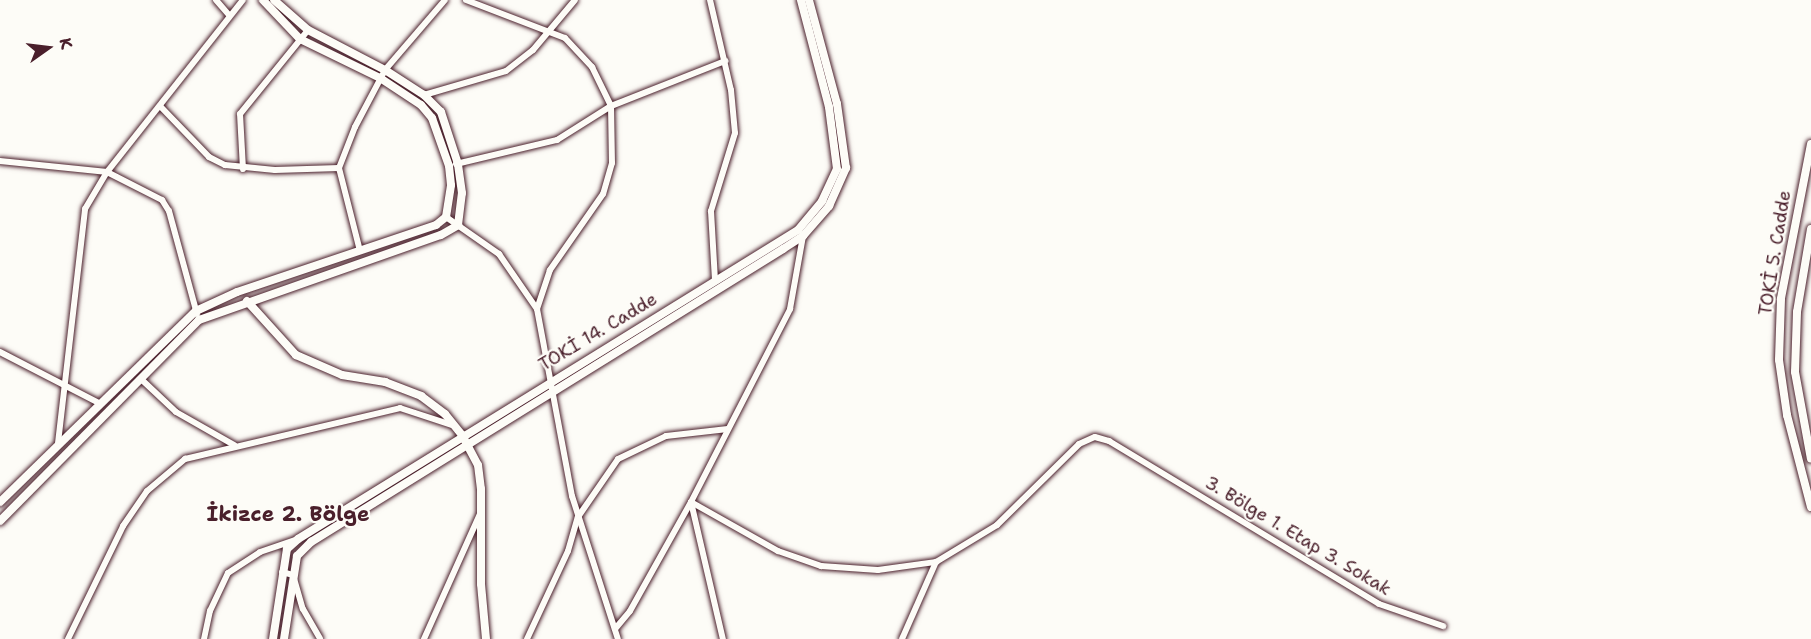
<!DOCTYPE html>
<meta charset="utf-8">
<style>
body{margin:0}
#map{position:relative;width:1811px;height:639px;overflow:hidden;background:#fdfcf7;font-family:"Shantell Sans",sans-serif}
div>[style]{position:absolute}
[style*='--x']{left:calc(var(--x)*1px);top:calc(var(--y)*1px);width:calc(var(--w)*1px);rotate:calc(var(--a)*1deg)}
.roads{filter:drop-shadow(0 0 2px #4a1f2b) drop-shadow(0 0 2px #4a1f2b)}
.minor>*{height:6px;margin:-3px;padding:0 3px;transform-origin:3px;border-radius:3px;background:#fdfcf7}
.tertiary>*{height:8px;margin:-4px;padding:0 4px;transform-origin:4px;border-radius:4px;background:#fdfcf7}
.secondary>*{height:8px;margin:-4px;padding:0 4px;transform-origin:4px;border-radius:4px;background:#fdfcf7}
span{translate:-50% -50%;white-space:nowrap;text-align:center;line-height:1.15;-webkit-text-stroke:4.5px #fdfcf7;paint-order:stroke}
.street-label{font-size:18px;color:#4a1f2b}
.quarter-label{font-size:21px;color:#4a1f2b;font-weight:700}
.north{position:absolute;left:18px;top:18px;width:60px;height:60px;-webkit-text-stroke:4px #fdfcf7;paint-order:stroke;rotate:76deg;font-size:16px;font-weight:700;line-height:24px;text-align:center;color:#4a1f2b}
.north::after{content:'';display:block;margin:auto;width:21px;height:27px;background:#4a1f2b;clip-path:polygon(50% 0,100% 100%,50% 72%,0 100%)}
</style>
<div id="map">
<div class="roads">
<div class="minor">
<div style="--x:216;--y:0;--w:20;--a:49"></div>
<div style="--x:466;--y:0;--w:106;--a:21"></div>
<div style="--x:565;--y:38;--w:40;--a:47"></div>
<div style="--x:592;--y:67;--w:43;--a:64"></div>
<div style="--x:611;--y:106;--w:57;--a:89"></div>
<div style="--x:612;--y:163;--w:32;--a:106"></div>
<div style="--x:603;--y:194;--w:93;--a:124.9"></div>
<div style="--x:550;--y:270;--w:41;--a:108.4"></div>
<div style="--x:710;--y:0;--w:92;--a:76.9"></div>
<div style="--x:731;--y:90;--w:43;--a:84.7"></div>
<div style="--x:735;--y:133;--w:82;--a:107.1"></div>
<div style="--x:711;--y:211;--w:69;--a:86.7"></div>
<div style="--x:424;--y:95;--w:85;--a:-16.3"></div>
<div style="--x:506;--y:71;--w:34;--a:-38"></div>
<div style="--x:533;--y:50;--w:65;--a:-50"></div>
<div style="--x:160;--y:106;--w:71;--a:46.1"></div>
<div style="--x:209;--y:157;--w:18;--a:27"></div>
<div style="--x:225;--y:165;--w:50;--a:5.7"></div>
<div style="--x:275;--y:170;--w:64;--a:-1.8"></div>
<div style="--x:0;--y:161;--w:108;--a:5.9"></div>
<div style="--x:107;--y:172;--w:62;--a:27"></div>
<div style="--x:162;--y:200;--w:13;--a:58"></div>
<div style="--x:169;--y:211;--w:107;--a:74.8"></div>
<div style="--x:456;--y:164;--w:104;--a:-13.4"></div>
<div style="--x:557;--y:140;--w:64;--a:-32.2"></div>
<div style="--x:611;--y:106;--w:123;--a:-21.5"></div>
<div style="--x:243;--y:169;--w:55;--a:-93.1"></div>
<div style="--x:240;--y:114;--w:108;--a:-51"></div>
<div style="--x:446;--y:217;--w:65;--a:34.9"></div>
<div style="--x:499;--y:254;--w:67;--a:55.4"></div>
<div style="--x:537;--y:309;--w:190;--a:79.4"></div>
<div style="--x:572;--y:496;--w:150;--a:72.2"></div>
<div style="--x:360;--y:251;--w:86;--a:-104.2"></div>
<div style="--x:339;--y:168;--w:44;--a:-68.7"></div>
<div style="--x:355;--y:127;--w:64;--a:-62.2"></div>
<div style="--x:385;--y:70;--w:92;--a:-49.4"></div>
<div style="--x:0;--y:352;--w:111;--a:27.3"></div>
<div style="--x:141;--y:379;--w:48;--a:43.3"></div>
<div style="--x:176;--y:412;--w:67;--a:29.6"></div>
<div style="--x:58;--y:443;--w:236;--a:-83.4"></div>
<div style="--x:85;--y:209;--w:43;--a:-59.3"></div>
<div style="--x:107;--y:172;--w:219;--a:-51.7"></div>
<div style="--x:691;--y:502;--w:100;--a:29.4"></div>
<div style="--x:778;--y:551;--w:46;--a:19.2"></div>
<div style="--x:821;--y:566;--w:57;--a:4"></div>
<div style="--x:878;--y:570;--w:59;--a:-7.9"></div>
<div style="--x:936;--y:562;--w:71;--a:-31.2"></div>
<div style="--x:997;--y:525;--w:115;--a:-44.6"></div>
<div style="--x:1079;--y:444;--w:17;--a:-24"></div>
<div style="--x:1095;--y:437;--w:15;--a:16"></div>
<div style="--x:1109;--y:441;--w:315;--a:31.1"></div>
<div style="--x:1379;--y:604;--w:68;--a:19"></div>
<div style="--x:691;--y:502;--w:141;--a:76.9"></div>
<div style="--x:282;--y:572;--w:11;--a:15"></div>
<div style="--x:293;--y:575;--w:35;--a:74"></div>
<div style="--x:303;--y:609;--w:34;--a:60"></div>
<div style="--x:615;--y:629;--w:23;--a:-50"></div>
<div style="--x:630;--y:611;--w:125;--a:-60.8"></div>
<div style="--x:691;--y:502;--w:217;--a:-62.8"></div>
<div style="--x:790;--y:309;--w:74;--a:-79.9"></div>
<div style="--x:68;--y:639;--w:126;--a:-64"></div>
<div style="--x:123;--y:526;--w:42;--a:-55.6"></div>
<div style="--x:147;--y:491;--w:50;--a:-40.1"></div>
<div style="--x:185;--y:459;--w:221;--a:-13.3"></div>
<div style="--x:400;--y:408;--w:55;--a:18.1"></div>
<div style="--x:204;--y:639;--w:29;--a:-78"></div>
<div style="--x:210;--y:611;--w:42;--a:-64.7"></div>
<div style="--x:228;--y:573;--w:38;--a:-33"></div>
<div style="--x:260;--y:552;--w:40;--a:-18.9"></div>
<div style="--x:424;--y:639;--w:137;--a:-65.9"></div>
<div style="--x:527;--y:639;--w:97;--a:-65"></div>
<div style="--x:568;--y:551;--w:35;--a:-74"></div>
<div style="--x:578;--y:517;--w:70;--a:-55.4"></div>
<div style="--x:618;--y:459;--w:53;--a:-25.6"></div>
<div style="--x:666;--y:436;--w:62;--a:-6.4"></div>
<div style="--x:902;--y:639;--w:84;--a:-66.2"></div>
</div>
<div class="tertiary">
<div style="--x:247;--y:301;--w:73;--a:47.8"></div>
<div style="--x:296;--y:355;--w:50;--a:23.5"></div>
<div style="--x:342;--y:375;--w:44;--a:9.2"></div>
<div style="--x:385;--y:382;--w:39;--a:21"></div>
<div style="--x:421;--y:396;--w:30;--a:37"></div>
<div style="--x:445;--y:414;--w:27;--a:51"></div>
<div style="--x:462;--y:435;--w:34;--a:62"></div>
<div style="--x:478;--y:465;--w:24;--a:83"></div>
<div style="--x:481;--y:489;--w:95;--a:90"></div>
<div style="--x:481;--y:584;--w:55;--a:84.8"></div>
</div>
<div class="secondary">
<div style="--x:1811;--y:144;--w:158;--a:101"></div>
<div style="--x:1781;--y:299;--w:61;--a:91.9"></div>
<div style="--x:1779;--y:360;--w:56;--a:81.7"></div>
<div style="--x:1787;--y:415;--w:95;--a:75.4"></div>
<div style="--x:1811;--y:229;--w:84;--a:99.6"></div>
<div style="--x:1797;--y:312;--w:60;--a:91.9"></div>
<div style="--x:1795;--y:372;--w:88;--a:79.6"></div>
<div style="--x:0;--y:502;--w:274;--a:-44.3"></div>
<div style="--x:196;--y:311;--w:45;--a:-24.9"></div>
<div style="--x:237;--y:292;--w:210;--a:-18.6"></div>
<div style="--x:436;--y:225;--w:13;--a:-39"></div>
<div style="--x:446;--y:217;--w:32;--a:-81"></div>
<div style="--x:451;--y:185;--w:19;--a:-96"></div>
<div style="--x:449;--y:166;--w:51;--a:-109.5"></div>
<div style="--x:432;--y:118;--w:17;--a:-130"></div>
<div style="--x:421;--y:105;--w:49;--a:-146.6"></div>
<div style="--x:380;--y:78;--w:89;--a:-154"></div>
<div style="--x:300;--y:39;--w:54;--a:-133.5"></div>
<div style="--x:0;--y:521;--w:283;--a:-45.3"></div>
<div style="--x:199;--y:320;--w:256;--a:-19.4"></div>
<div style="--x:441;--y:235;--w:20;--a:-30"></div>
<div style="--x:458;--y:225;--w:32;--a:-83"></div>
<div style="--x:462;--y:193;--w:29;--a:-98"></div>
<div style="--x:458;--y:164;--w:55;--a:-108.1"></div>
<div style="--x:441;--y:112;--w:24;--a:-135"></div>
<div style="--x:424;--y:95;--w:46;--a:-147.3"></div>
<div style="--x:385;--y:70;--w:87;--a:-152.5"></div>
<div style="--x:308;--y:30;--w:45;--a:-138.6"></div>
<div style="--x:273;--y:639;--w:91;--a:-81.2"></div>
<div style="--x:287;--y:549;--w:15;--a:-42"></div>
<div style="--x:298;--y:539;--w:588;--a:-31.72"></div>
<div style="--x:798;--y:230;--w:38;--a:-50"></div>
<div style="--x:822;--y:201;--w:35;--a:-65"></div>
<div style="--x:837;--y:169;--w:63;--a:-97.4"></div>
<div style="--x:829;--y:107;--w:111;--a:-104.7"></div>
<div style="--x:284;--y:639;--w:84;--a:-81.1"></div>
<div style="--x:297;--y:556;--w:20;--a:-45"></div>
<div style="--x:311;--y:542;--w:556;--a:-31.83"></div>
<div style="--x:783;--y:249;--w:24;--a:-33"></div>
<div style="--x:803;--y:236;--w:40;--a:-49"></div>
<div style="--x:829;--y:206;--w:42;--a:-65.9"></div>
<div style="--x:846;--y:168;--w:65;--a:-98"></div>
<div style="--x:837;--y:104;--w:108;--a:-105.1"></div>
</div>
</div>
<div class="street-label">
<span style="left:1775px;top:253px;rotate:-81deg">TOKİ 5. Cadde</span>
<span style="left:598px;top:332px;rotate:-31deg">TOKİ 14. Cadde</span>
<span style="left:1298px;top:536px;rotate:31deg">3. Bölge 1. Etap 3. Sokak</span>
</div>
<div class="quarter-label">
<span style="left:288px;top:514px">İkizce 2. Bölge</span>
</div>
<div class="north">K</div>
</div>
